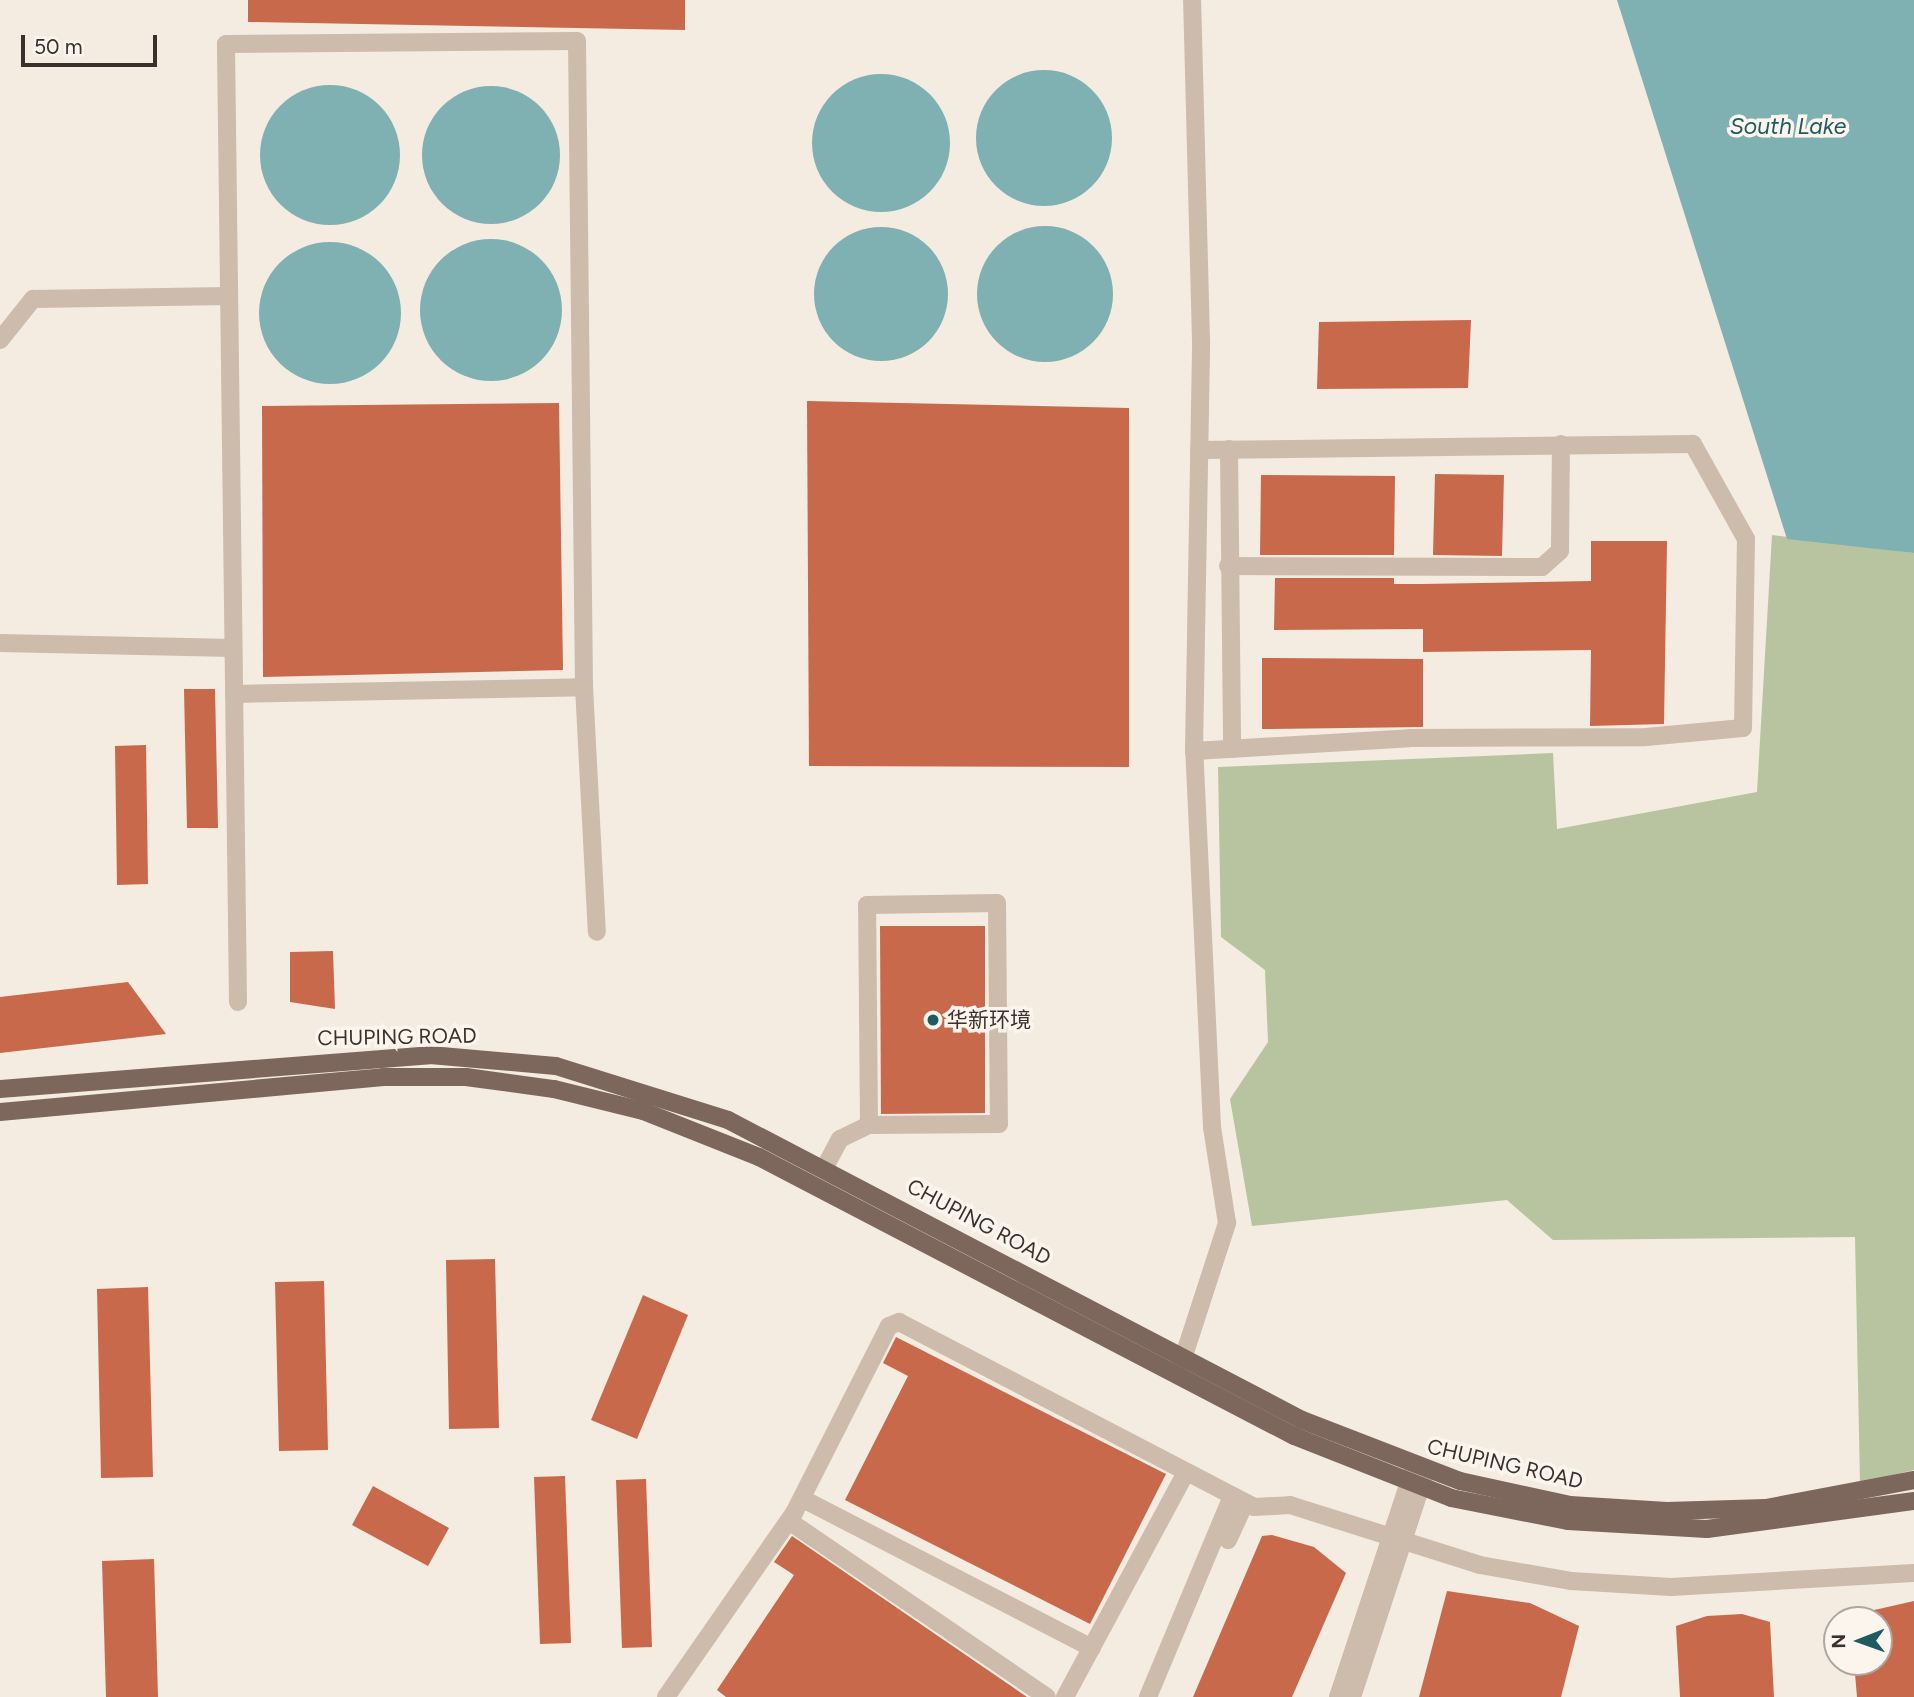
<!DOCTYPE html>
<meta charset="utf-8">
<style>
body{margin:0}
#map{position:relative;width:1914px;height:1697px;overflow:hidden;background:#f4ebe1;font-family:Figtree,"Noto Sans SC",sans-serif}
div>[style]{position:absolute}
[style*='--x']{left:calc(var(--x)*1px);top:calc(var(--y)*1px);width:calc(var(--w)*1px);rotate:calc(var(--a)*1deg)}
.green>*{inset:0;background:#b8c4a0}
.water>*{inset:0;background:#7fb0b2}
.round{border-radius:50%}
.building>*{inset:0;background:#c8694b}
.minor>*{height:18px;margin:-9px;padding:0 9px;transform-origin:9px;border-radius:9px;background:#cdbbac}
.major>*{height:18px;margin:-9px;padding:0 9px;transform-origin:9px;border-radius:9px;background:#7d675c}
.dots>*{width:19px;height:19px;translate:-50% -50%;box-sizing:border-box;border:4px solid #fbf5ee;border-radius:50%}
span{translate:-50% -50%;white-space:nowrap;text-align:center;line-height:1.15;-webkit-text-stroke:7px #fbf5ee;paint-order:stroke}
.poi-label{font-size:21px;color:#3b302b}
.left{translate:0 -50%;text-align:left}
.street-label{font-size:21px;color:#3b302b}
.water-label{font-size:23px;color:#1f5a5e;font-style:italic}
.north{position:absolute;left:1823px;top:1606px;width:70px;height:70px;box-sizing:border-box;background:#fbf5ee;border:2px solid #aea6a0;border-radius:50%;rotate:269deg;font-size:19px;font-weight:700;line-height:28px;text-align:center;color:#3b302b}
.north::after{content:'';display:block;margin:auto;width:24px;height:32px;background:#1f5a5e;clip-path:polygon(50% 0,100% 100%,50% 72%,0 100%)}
.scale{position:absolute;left:21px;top:35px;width:136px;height:32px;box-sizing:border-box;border:4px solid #3b302b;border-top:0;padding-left:9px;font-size:21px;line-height:24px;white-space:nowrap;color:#3b302b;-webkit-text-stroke:5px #fbf5ee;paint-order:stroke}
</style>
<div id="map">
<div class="green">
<div style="clip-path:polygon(1772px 535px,1914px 553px,1914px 1470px,1860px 1483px,1855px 1237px,1553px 1240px,1507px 1200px,1252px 1226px,1230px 1099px,1268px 1042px,1265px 970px,1221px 937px,1218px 767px,1553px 753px,1557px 829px,1757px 792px)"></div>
</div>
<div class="water">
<div style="clip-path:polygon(1617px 0,1914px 0,1914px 553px,1787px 539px)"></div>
<div class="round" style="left:976px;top:70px;width:136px;height:136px"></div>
<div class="round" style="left:812px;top:74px;width:138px;height:138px"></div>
<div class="round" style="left:260px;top:85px;width:140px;height:140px"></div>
<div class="round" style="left:422px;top:86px;width:138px;height:138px"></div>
<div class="round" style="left:977px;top:226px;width:136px;height:136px"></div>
<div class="round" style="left:814px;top:227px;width:134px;height:134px"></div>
<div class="round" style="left:420px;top:239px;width:142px;height:142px"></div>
<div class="round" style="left:259px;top:242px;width:142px;height:142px"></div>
</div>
<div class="building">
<div style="clip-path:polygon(248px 0,685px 0,685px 30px,248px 22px)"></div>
<div style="clip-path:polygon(1471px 320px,1468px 388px,1317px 389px,1319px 322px)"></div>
<div style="clip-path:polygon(807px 401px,1129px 408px,1129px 767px,809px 766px)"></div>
<div style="clip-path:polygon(559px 403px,563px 670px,263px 677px,262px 406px)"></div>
<div style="clip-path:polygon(1435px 474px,1504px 475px,1502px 556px,1433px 555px)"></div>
<div style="clip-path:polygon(1261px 475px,1395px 476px,1394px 555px,1260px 555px)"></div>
<div style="clip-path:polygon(1591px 541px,1667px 541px,1664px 724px,1590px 726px,1591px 650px,1423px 652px,1423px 629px,1274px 630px,1275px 578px,1394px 578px,1394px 584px,1422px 584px,1591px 581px)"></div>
<div style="clip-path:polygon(1262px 658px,1423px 659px,1423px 727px,1262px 729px)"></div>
<div style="clip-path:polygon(184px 689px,215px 689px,218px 828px,187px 828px)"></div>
<div style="clip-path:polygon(146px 745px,148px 884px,117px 885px,115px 746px)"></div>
<div style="clip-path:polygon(880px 926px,985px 926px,985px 1113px,881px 1114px)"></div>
<div style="clip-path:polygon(333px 951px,335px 1009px,290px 1002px,290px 952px)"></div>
<div style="clip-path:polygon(128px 982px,166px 1034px,0 1053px,0 997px)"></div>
<div style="clip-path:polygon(495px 1259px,499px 1428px,449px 1429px,446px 1260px)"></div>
<div style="clip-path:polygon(324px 1281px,328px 1450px,279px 1451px,275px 1282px)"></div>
<div style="clip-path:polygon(148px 1287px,153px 1477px,101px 1478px,97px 1289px)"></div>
<div style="clip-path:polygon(643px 1295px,688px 1315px,637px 1439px,591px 1420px)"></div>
<div style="clip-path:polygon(896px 1337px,1166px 1474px,1090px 1624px,845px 1500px,908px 1376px,883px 1363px)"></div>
<div style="clip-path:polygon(565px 1476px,571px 1643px,540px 1644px,534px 1477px)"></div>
<div style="clip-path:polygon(646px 1479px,652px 1647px,622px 1648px,616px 1480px)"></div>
<div style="clip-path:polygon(373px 1486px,449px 1528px,428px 1566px,352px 1525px)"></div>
<div style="clip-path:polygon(1272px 1535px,1314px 1547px,1346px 1573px,1292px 1697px,1193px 1697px,1262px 1536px)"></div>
<div style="clip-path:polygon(792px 1536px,1027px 1697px,726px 1697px,717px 1690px,794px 1575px,774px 1562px)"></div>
<div style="clip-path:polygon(154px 1559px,158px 1697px,106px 1697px,102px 1561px)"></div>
<div style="clip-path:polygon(1447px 1591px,1530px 1603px,1579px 1626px,1561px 1697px,1419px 1697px)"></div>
<div style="clip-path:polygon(1914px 1601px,1914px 1697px,1857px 1697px,1854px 1662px,1879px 1662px,1879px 1620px,1839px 1618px)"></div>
<div style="clip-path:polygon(1742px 1614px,1770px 1622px,1774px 1697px,1680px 1697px,1676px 1626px,1707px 1616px)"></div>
</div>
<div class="minor">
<div style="--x:0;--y:340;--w:53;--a:-51.2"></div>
<div style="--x:33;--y:299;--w:196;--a:-0.9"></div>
<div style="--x:1229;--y:449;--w:300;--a:89.4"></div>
<div style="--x:1228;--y:566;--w:314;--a:0.2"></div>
<div style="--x:1542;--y:567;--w:24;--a:-42"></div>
<div style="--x:1560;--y:551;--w:107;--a:-89.5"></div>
<div style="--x:0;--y:643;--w:233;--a:1.2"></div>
<div style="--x:234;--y:694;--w:350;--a:-1.1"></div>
<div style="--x:1194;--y:751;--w:216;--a:-3.4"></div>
<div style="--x:1410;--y:738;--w:236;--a:-0.2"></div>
<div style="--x:1646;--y:737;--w:97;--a:-5.3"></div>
<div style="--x:1743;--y:728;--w:189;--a:-89.1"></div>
<div style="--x:1746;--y:539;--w:109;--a:-119.2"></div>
<div style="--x:1693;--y:444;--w:494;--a:179.3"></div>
<div style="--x:997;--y:903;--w:221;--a:89.5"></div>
<div style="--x:999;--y:1124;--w:130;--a:179.6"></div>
<div style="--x:869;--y:1125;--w:220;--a:-90.5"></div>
<div style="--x:867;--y:905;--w:130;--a:-0.9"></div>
<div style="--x:238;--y:1002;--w:958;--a:-90.72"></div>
<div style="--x:226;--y:44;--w:351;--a:-0.5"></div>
<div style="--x:577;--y:41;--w:646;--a:89.38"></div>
<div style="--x:584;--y:687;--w:245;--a:87"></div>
<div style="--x:825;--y:1167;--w:32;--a:-62"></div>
<div style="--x:840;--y:1139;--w:32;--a:-26"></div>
<div style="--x:1179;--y:1371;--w:156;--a:-72"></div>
<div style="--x:1227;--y:1223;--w:97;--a:-98.9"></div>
<div style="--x:1212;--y:1127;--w:376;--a:-92.7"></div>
<div style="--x:1194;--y:751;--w:411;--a:-89"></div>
<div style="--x:1201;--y:340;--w:340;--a:-91.5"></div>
<div style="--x:803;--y:1499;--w:325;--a:27.3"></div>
<div style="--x:789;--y:1521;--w:312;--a:34.3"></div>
<div style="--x:1228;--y:1540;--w:41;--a:-65.3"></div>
<div style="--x:666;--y:1697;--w:224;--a:-55.2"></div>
<div style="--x:794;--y:1513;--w:210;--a:-63.1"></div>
<div style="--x:889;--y:1326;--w:11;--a:-22"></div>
<div style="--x:899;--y:1322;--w:400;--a:27.5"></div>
<div style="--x:1254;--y:1507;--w:36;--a:-3"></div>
<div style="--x:1290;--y:1505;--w:199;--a:17.5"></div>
<div style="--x:1480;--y:1565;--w:92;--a:10"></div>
<div style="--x:1571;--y:1581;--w:100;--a:3.4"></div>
<div style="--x:1671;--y:1587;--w:243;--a:-3.3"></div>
<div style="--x:1065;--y:1697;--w:255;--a:-61.7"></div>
<div style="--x:1148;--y:1697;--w:218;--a:-67.3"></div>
<div style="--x:1338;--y:1697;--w:239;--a:-71.7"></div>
<div style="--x:1352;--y:1697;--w:238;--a:-71.9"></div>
</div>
<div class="major">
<div style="--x:0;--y:1089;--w:431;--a:-4.5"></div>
<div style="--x:430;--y:1055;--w:126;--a:5"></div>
<div style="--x:556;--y:1066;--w:180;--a:17.4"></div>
<div style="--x:728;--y:1120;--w:648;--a:27.59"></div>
<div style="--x:1302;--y:1420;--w:169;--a:21.1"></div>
<div style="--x:1460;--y:1481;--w:113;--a:12.3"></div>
<div style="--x:1570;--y:1505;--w:97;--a:3.5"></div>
<div style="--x:1667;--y:1511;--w:99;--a:-1.7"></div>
<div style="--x:1766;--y:1508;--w:151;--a:-10.7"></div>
<div style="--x:0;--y:1112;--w:385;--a:-5.2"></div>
<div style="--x:383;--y:1077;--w:83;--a:0"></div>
<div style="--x:466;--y:1077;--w:89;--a:7.8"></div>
<div style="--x:554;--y:1089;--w:92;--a:13.9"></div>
<div style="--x:643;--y:1111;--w:125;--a:21.6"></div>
<div style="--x:759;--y:1157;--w:603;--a:27.54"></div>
<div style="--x:1294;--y:1436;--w:169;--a:21.5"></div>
<div style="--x:1451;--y:1498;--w:119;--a:11.1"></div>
<div style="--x:1568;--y:1521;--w:139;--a:3.3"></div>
<div style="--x:1707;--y:1529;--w:209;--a:-7.7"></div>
</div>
<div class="dots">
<div style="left:933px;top:1020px;background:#1f5a5e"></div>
</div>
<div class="poi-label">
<span class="left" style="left:947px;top:1020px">华新环境</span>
</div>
<div class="street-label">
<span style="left:397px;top:1037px;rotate:-1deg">CHUPING ROAD</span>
<span style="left:979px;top:1222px;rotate:28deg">CHUPING ROAD</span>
<span style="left:1505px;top:1464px;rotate:13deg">CHUPING ROAD</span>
</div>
<div class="water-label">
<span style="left:1788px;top:126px">South Lake</span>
</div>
<div class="north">N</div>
<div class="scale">50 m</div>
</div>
